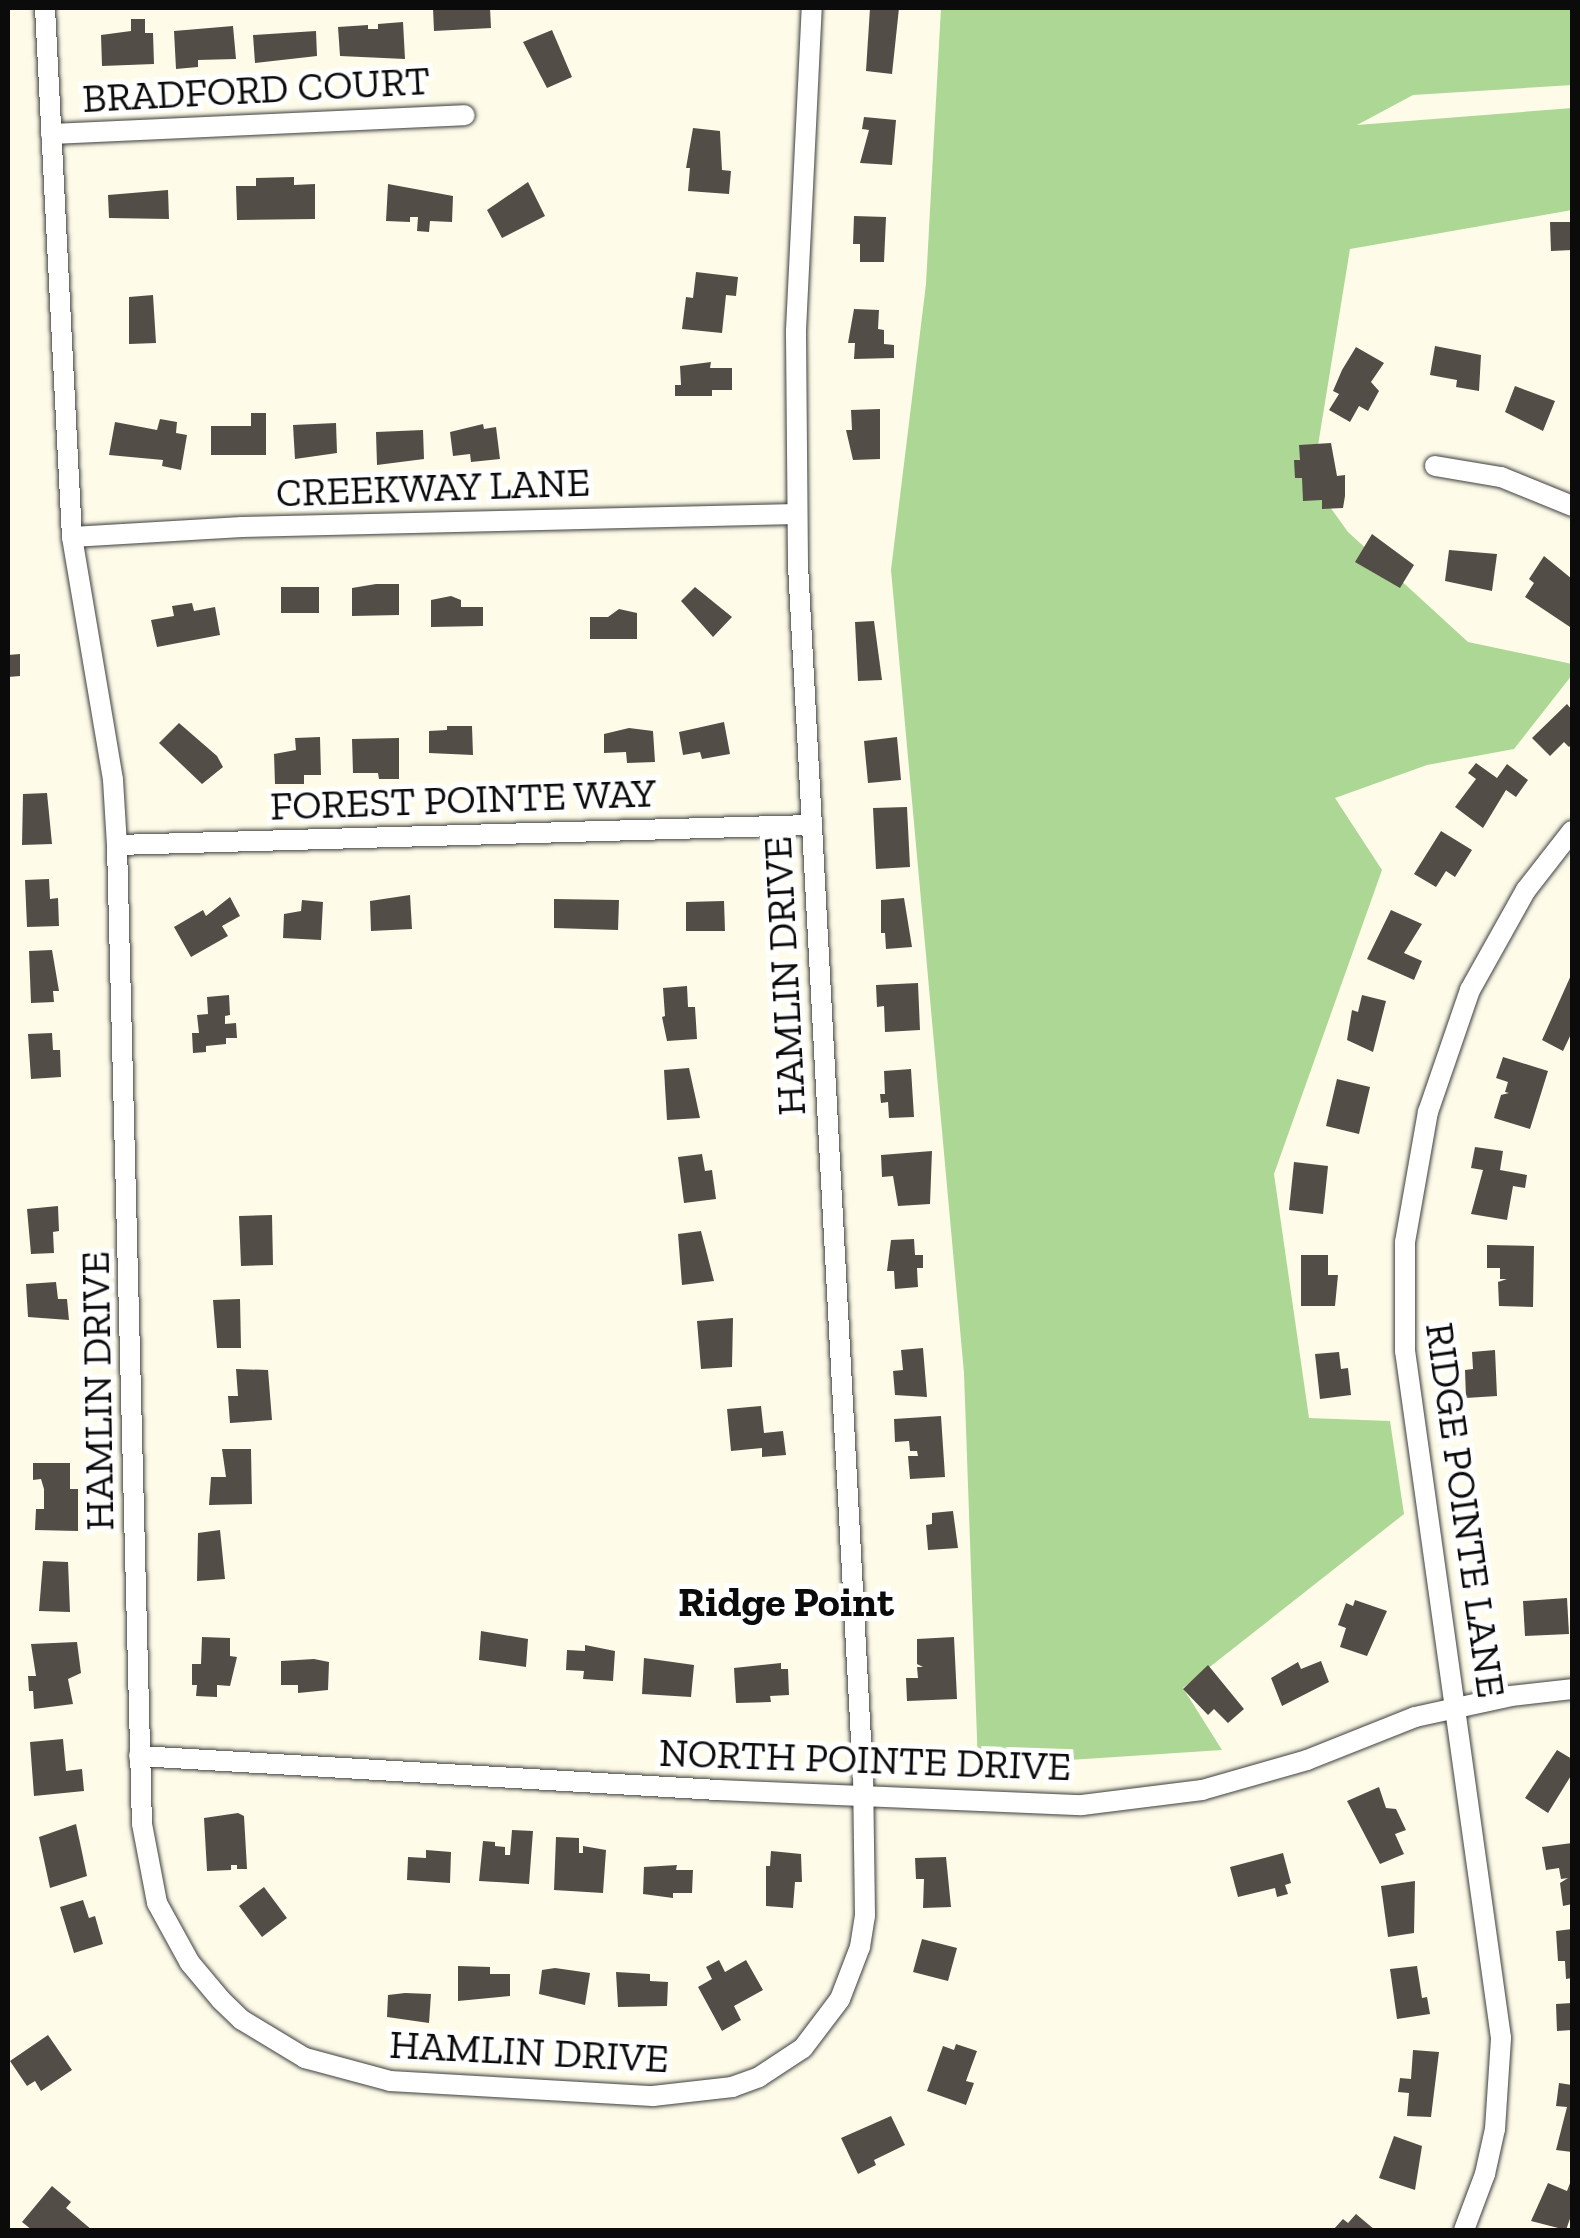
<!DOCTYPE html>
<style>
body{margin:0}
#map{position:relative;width:1580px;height:2238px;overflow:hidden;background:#fefce9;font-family:"Zilla Slab",serif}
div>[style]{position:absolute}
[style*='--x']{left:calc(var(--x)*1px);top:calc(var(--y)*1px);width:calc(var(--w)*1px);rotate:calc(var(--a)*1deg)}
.forest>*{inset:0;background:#add794}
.building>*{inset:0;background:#534d47}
.roads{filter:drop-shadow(0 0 2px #3e3e3e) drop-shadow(0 0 2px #3e3e3e)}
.minor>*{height:20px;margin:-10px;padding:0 10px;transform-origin:10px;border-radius:10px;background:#fff}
span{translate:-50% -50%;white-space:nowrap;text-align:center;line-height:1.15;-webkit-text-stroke:10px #fff;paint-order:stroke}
.street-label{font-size:40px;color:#0b0b0b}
.neighbourhood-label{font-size:42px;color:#0b0b0b;font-weight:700}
.frame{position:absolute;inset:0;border:10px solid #0b0b0b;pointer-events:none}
</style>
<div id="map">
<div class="forest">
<div style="clip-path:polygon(941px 8px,1572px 8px,1572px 85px,1413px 95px,1357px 125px,1572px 108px,1572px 210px,1350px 249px,1312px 482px,1348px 532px,1468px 642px,1572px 664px,1572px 675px,1514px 749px,1427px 765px,1335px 798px,1382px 870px,1274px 1174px,1309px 1418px,1390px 1421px,1404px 1514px,1183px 1688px,1222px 1750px,978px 1766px,964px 1373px,891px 570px,926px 284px)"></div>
</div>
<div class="building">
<div style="clip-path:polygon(433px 8px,490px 8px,491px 28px,434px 31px)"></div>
<div style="clip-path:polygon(870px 8px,899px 8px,892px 74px,866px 71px)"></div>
<div style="clip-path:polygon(131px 19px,145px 19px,145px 33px,153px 33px,154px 64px,102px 66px,101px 35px,131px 31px)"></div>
<div style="clip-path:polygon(403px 22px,405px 59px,340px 56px,338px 27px,368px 25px,368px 29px,378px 29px,378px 24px)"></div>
<div style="clip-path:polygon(233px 26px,236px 59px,198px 60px,198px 67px,176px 69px,174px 31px)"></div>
<div style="clip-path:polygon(552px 30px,572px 77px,547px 88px,523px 42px)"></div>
<div style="clip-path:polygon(316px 31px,317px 56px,255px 63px,253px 35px)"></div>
<div style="clip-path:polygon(864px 117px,896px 120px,892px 165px,860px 163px,869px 130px,862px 129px)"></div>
<div style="clip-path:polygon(693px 128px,720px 131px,722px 170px,731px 171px,729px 194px,688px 191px,690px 168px,686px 168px)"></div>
<div style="clip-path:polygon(294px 177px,294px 185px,315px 184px,315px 219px,237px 220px,236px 186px,256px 186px,256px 178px)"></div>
<div style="clip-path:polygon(528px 182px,545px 216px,502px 238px,487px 210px)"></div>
<div style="clip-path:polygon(388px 184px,453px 196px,452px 222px,430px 221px,429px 232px,417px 231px,418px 217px,410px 217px,410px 222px,386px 221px)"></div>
<div style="clip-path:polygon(168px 190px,169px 219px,109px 218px,108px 195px)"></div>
<div style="clip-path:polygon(854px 216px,886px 217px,884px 262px,860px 262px,860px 244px,853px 244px)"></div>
<div style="clip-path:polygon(1550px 222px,1572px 222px,1572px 250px,1551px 251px)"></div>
<div style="clip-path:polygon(696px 272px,738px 277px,736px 296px,726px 295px,722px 333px,682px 329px,686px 297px,693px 298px)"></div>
<div style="clip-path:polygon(153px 295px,156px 343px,129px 344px,129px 297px)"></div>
<div style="clip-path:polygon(854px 309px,879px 310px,878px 329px,884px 330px,884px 344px,894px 345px,894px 358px,854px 359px,855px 343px,848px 343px)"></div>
<div style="clip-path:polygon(1435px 346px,1481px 355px,1479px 391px,1456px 387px,1457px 380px,1430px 375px)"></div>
<div style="clip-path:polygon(1356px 347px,1384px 363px,1371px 382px,1379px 391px,1368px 411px,1359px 406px,1350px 422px,1329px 410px,1339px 394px,1333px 391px,1342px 370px)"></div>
<div style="clip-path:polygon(711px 362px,710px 368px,732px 368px,732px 390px,712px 390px,712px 396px,675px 396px,675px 385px,681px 385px,680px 366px)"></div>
<div style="clip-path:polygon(1515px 386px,1555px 401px,1543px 431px,1505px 412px)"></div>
<div style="clip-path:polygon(880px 409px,880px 459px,853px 460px,846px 430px,852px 430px,851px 410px)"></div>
<div style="clip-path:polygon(251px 413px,266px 413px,266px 455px,211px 455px,211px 426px,251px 426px)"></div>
<div style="clip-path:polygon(160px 419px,177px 422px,176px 433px,187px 435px,181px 470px,162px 466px,163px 460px,109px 455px,115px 422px,157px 430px)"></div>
<div style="clip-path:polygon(336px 423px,337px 453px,295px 459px,293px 425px)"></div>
<div style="clip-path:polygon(483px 424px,484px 429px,496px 427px,500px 459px,471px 462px,470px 454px,453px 456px,450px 432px)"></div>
<div style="clip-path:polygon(423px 430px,424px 459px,377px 465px,376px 432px)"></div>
<div style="clip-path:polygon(1331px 443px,1337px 476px,1345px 475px,1345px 496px,1343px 508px,1322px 509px,1322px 500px,1303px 501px,1302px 478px,1295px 478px,1294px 460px,1300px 460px,1299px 445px)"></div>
<div style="clip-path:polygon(1372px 534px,1414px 565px,1400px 588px,1355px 562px)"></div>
<div style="clip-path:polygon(1449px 550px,1497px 554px,1492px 591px,1445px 581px)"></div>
<div style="clip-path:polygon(1544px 556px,1572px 579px,1570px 627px,1525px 597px,1534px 583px,1529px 579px)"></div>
<div style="clip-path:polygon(376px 584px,399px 584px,399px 615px,352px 616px,352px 588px)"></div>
<div style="clip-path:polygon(281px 587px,319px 587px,319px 613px,281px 613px)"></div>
<div style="clip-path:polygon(695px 587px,732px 617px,713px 637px,681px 601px)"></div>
<div style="clip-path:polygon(451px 596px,461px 600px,461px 607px,483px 607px,483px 626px,431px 627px,431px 600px)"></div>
<div style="clip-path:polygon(192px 603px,194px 611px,215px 607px,220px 635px,157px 647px,151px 620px,174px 616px,172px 606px)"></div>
<div style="clip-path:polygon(619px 609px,637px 613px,637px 639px,590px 639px,590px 617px,608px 617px)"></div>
<div style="clip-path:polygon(874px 621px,882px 680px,858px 681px,855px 622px)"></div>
<div style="clip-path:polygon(20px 654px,20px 676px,8px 677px,8px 655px)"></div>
<div style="clip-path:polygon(1567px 704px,1572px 710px,1572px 744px,1569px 747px,1564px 742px,1550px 756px,1532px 738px)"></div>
<div style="clip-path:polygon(724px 722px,730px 754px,702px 759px,700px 752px,683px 755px,679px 732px)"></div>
<div style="clip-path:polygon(179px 723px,217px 756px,223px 767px,202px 784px,159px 743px)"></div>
<div style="clip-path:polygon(447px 726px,472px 726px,473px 755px,429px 753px,429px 731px,447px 730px)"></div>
<div style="clip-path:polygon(629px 728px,653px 731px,655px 762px,627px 763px,626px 752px,604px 753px,604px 734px)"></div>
<div style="clip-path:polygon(320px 737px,321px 775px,304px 775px,304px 784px,275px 784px,274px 754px,296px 750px,295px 738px)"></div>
<div style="clip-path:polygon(897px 737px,901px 780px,868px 783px,864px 741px)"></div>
<div style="clip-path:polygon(399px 738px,399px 779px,379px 779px,378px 773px,353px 773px,352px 739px)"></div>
<div style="clip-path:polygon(1476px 763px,1497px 778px,1507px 764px,1528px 780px,1516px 797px,1506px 790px,1483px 828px,1455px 807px,1476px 779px,1468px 773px)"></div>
<div style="clip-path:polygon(47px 793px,52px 844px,22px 845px,23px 794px)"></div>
<div style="clip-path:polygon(907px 807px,910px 867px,876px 869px,873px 808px)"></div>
<div style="clip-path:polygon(1441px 831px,1472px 850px,1455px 877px,1446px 871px,1436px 887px,1414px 874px)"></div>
<div style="clip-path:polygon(49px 879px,50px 899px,58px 898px,59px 926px,27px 927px,25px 880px)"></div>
<div style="clip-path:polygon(410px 895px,412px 929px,371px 931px,370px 901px)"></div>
<div style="clip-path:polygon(230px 897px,240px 916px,222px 926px,228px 936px,191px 957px,174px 927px,203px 910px,206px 916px)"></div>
<div style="clip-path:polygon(904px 898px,912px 947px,886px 949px,885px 933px,881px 933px,881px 900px)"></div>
<div style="clip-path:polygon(554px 899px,619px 900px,618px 930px,554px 928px)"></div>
<div style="clip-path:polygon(302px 900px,323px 902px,321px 940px,283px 938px,284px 914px,301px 911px)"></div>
<div style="clip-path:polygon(724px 901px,725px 931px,686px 931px,686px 902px)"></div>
<div style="clip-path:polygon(1391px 910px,1422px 924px,1404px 953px,1422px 961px,1414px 980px,1367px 959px)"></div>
<div style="clip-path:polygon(52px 950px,59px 991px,53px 991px,54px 1002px,31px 1003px,29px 951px)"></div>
<div style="clip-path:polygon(1572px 973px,1572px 1032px,1563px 1051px,1542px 1040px)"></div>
<div style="clip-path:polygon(918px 983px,920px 1030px,885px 1032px,884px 1006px,877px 1007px,876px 985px)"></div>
<div style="clip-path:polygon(687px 986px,688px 1007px,695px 1007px,697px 1039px,667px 1041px,662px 1017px,665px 1016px,663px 988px)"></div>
<div style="clip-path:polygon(229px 995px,230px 1015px,225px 1016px,225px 1024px,236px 1023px,237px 1038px,226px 1038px,226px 1044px,206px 1046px,206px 1052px,193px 1053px,192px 1033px,199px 1033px,197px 1015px,208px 1014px,207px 997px)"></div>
<div style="clip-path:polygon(1362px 995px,1386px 1001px,1373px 1052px,1347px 1040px,1352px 1010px,1358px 1012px)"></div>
<div style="clip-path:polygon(52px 1033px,53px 1050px,60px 1050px,61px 1077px,31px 1079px,28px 1034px)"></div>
<div style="clip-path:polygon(1503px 1057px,1548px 1071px,1530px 1129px,1494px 1118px,1501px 1095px,1509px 1093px,1505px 1092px,1508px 1082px,1496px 1078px)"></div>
<div style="clip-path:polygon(689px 1068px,700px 1118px,667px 1120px,664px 1070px)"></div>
<div style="clip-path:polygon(911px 1069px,914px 1117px,889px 1118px,888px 1102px,881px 1103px,880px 1094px,885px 1094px,884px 1071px)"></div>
<div style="clip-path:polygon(1337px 1079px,1370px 1087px,1359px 1134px,1326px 1126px)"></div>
<div style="clip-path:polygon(1475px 1147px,1503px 1151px,1500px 1170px,1527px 1175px,1525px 1188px,1513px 1186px,1507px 1220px,1471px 1214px,1483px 1170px,1471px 1168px)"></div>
<div style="clip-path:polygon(932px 1151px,930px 1204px,898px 1206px,893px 1176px,882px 1177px,881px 1155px)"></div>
<div style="clip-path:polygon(702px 1154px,705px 1171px,712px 1170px,716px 1199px,684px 1203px,678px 1157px)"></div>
<div style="clip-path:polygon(1294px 1162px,1328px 1166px,1323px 1214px,1289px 1210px)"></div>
<div style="clip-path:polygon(58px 1206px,59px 1231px,53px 1232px,54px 1253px,31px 1254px,27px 1209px)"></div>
<div style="clip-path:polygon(272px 1215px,273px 1265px,241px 1266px,239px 1216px)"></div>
<div style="clip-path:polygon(701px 1231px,714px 1281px,682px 1285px,678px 1234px)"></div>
<div style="clip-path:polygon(914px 1239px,915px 1255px,923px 1255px,923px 1268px,917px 1268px,918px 1287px,895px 1289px,894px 1271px,887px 1271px,891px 1240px)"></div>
<div style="clip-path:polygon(1487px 1245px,1534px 1246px,1533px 1307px,1499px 1306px,1498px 1282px,1507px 1279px,1500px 1279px,1500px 1268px,1487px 1268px)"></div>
<div style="clip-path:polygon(1301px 1255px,1328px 1255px,1328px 1275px,1338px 1275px,1335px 1306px,1301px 1306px)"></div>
<div style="clip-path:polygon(56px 1282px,58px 1299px,67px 1299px,69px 1320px,28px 1317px,26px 1284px)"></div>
<div style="clip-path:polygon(240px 1299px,241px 1348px,217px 1348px,213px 1300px)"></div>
<div style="clip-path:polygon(733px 1318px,732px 1367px,701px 1369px,697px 1321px)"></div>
<div style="clip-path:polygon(923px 1348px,927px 1397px,895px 1395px,893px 1371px,903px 1370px,901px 1350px)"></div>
<div style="clip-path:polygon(1495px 1350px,1497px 1396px,1466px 1398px,1465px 1370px,1473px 1369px,1472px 1352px)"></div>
<div style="clip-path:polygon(1339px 1352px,1341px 1369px,1348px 1368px,1351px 1395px,1320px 1399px,1315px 1354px)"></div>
<div style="clip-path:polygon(236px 1369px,268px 1370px,272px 1420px,230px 1423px,228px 1396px,238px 1396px)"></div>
<div style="clip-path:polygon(761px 1406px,764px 1433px,783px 1431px,786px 1455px,762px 1457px,762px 1448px,731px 1451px,727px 1409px)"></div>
<div style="clip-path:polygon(941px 1416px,945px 1477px,910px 1479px,908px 1456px,918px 1456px,917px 1451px,910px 1451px,909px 1441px,895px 1442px,894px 1419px)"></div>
<div style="clip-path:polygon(222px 1449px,251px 1449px,252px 1504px,209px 1505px,211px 1477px,226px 1477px)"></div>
<div style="clip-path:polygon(33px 1463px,70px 1463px,70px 1489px,78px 1489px,78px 1531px,35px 1530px,36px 1509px,44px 1509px,44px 1489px,41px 1479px,33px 1480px)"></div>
<div style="clip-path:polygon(953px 1511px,958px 1548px,928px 1550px,926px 1525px,932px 1524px,932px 1513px)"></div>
<div style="clip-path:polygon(220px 1530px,225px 1579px,197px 1581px,198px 1533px)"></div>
<div style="clip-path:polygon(43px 1561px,68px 1562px,70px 1612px,39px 1611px)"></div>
<div style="clip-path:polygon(1567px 1598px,1569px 1634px,1525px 1636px,1523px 1601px)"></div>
<div style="clip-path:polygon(1355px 1600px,1387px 1611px,1367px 1656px,1340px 1647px,1346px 1628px,1338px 1625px,1346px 1603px,1353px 1606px)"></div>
<div style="clip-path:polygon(481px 1631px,528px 1639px,526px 1667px,479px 1660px)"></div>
<div style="clip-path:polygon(202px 1637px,230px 1638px,230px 1656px,237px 1657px,230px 1686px,217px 1685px,217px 1697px,196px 1696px,197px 1685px,192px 1685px,192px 1664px,201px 1664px)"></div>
<div style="clip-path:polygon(954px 1637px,957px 1699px,907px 1701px,906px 1678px,918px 1678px,917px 1667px,923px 1667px,917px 1664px,917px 1639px)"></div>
<div style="clip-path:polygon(77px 1642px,81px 1673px,68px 1679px,73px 1704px,34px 1709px,33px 1691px,29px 1691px,28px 1676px,36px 1676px,31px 1644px)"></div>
<div style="clip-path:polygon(585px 1645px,615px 1651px,613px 1681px,583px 1679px,584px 1671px,566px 1670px,567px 1650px,585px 1651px)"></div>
<div style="clip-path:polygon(644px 1658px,694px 1665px,691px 1697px,642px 1694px)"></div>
<div style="clip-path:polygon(314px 1659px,329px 1662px,328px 1690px,298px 1693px,298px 1685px,281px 1685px,281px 1661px)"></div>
<div style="clip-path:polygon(1321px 1661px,1329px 1682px,1282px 1706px,1271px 1678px,1298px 1662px,1301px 1669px)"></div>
<div style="clip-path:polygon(781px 1663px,781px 1669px,788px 1669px,789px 1695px,770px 1696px,771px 1702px,736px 1703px,734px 1668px)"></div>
<div style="clip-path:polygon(1208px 1665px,1244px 1709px,1228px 1723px,1214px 1709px,1208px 1715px,1183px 1689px)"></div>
<div style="clip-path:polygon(63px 1739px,66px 1771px,82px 1769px,84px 1791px,34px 1796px,30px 1742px)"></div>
<div style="clip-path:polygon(1557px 1750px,1572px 1759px,1572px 1774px,1548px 1813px,1525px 1798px)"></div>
<div style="clip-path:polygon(1379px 1787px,1386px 1808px,1396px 1809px,1406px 1830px,1395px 1834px,1404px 1854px,1380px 1864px,1347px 1801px)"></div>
<div style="clip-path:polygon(238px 1813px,244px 1816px,247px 1869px,237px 1869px,237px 1865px,231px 1865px,231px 1870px,207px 1871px,204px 1818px)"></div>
<div style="clip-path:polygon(76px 1824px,87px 1876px,50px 1888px,39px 1837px)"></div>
<div style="clip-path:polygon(512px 1830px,533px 1831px,529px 1884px,479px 1881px,483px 1841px,495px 1842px,495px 1846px,505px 1847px,505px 1855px,510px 1855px)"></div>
<div style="clip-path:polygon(556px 1837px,579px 1838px,579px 1853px,583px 1853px,583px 1846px,606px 1850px,603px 1893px,554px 1890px)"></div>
<div style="clip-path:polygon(1572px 1843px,1572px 1904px,1563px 1906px,1560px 1883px,1568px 1878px,1561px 1879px,1559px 1868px,1546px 1870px,1542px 1847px)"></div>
<div style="clip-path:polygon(426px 1850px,451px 1852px,450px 1883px,407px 1880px,408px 1857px,426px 1858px)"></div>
<div style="clip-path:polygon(771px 1851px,801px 1854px,802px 1882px,795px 1882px,793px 1908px,766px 1906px,766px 1866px,770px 1866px)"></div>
<div style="clip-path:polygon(1283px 1853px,1291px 1883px,1285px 1885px,1288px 1894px,1277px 1897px,1275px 1888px,1238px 1897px,1230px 1867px)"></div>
<div style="clip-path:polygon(946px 1857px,951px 1907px,923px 1908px,924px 1879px,916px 1879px,915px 1858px)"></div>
<div style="clip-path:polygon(677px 1865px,676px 1870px,693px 1870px,692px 1893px,673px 1893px,673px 1898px,643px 1894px,644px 1867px)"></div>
<div style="clip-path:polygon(1415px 1881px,1414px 1933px,1388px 1937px,1381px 1886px)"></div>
<div style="clip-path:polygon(264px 1887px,287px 1918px,262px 1937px,239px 1906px)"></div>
<div style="clip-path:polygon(83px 1900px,89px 1918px,95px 1916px,103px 1944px,74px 1953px,60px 1907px)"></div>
<div style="clip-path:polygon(1572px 1929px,1572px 1978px,1566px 1979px,1565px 1961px,1558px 1961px,1556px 1931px)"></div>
<div style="clip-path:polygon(922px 1939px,957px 1948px,948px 1981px,913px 1972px)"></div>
<div style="clip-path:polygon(719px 1960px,725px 1972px,746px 1960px,763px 1990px,734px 2006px,741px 2020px,722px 2031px,698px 1987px,712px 1979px,706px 1967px)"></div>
<div style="clip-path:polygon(458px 1966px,490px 1967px,490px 1974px,510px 1974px,510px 1996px,458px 2001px)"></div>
<div style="clip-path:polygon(1417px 1966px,1422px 1998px,1427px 1997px,1430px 2014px,1397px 2019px,1390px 1969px)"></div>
<div style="clip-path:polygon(555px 1968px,590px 1973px,585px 2005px,539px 1994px,542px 1970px)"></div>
<div style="clip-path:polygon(616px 1972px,650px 1974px,650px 1981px,668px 1982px,667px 2006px,618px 2007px)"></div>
<div style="clip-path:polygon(405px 1993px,431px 1994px,429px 2023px,387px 2017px,388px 1995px)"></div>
<div style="clip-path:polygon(1572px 2003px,1572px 2030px,1557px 2031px,1556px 2004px)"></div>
<div style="clip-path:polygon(48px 2035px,72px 2070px,41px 2091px,35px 2081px,27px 2086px,10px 2061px)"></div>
<div style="clip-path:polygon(956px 2044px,977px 2051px,966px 2081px,974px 2083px,966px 2105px,927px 2091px,943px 2046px,954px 2050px)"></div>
<div style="clip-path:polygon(1413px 2050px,1439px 2052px,1431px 2117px,1407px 2116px,1409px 2093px,1398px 2092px,1400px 2078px,1411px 2079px)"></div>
<div style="clip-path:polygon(1559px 2083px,1572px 2085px,1572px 2152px,1556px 2150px,1567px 2107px,1556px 2106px)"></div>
<div style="clip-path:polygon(891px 2116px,905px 2145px,874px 2160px,876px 2165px,858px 2174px,841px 2138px)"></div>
<div style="clip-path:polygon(1394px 2136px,1422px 2146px,1415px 2190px,1379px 2178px)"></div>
<div style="clip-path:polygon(1572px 2178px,1572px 2213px,1566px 2230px,1531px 2221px,1548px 2183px,1567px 2191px)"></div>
<div style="clip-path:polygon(52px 2186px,71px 2202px,66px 2208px,92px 2230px,32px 2230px,22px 2222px)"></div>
<div style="clip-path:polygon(1356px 2214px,1375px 2230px,1333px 2230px,1343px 2219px,1348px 2223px)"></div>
</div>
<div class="roads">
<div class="minor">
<div style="--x:45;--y:8;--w:530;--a:87.08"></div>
<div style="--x:72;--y:537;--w:246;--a:80.4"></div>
<div style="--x:113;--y:780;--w:65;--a:86.5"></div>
<div style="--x:117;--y:845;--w:979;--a:88.54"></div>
<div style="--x:142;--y:1824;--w:80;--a:79.2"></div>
<div style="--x:157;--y:1903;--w:68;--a:61.2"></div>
<div style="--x:190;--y:1963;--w:48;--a:50"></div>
<div style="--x:221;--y:2000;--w:29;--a:44"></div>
<div style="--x:242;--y:2020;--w:74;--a:31.1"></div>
<div style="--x:305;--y:2058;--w:88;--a:15.1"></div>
<div style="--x:390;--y:2081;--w:263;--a:3.3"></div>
<div style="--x:653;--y:2096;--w:80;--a:-6.5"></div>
<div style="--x:732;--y:2087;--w:29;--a:-20"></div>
<div style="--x:759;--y:2077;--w:53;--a:-33.4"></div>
<div style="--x:803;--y:2048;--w:61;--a:-52.9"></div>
<div style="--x:840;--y:1999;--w:56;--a:-69"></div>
<div style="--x:860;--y:1947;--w:31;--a:-81"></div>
<div style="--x:865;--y:1916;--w:139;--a:-90.8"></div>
<div style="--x:863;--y:1777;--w:1215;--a:-93.07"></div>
<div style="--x:798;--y:564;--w:234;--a:-90.5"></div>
<div style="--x:796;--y:330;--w:322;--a:-87.2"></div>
<div style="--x:51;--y:134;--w:414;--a:-2.6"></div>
<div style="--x:1435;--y:466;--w:67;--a:9.5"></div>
<div style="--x:1501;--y:477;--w:77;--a:22.2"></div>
<div style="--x:72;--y:537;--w:170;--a:-3.4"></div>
<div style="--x:242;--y:527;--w:555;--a:-1.34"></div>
<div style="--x:117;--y:845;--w:693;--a:-1.65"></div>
<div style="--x:139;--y:1756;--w:580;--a:3.36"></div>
<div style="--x:718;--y:1790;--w:364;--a:2.4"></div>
<div style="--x:1082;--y:1805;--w:121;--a:-7.1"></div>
<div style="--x:1202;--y:1790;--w:109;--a:-15.9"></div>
<div style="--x:1307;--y:1760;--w:116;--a:-21.7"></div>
<div style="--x:1415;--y:1717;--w:98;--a:-12.3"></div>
<div style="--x:1511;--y:1696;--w:61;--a:-6.5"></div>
<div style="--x:1464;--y:2230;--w:60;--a:-69.4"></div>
<div style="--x:1485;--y:2174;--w:46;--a:-77.5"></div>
<div style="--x:1495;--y:2129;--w:91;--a:-86.2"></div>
<div style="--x:1501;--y:2038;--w:694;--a:-97.95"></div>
<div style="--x:1405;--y:1351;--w:109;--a:-90"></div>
<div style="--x:1405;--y:1242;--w:132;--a:-80"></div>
<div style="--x:1428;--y:1112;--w:129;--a:-71"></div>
<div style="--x:1470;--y:990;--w:115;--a:-60.8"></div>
<div style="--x:1526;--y:890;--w:75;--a:-52.1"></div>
</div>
</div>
<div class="street-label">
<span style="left:256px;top:89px;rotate:-3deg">BRADFORD COURT</span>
<span style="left:433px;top:487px;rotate:-2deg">CREEKWAY LANE</span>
<span style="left:463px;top:799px;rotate:-2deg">FOREST POINTE WAY</span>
<span style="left:784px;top:976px;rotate:-93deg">HAMLIN DRIVE</span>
<span style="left:97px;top:1391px;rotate:-91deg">HAMLIN DRIVE</span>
<span style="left:1466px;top:1510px;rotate:82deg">RIDGE POINTE LANE</span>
<span style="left:865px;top:1759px;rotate:2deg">NORTH POINTE DRIVE</span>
<span style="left:529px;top:2051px;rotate:3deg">HAMLIN DRIVE</span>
</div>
<div class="neighbourhood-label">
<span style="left:786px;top:1602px">Ridge Point</span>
</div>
<div class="frame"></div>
</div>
